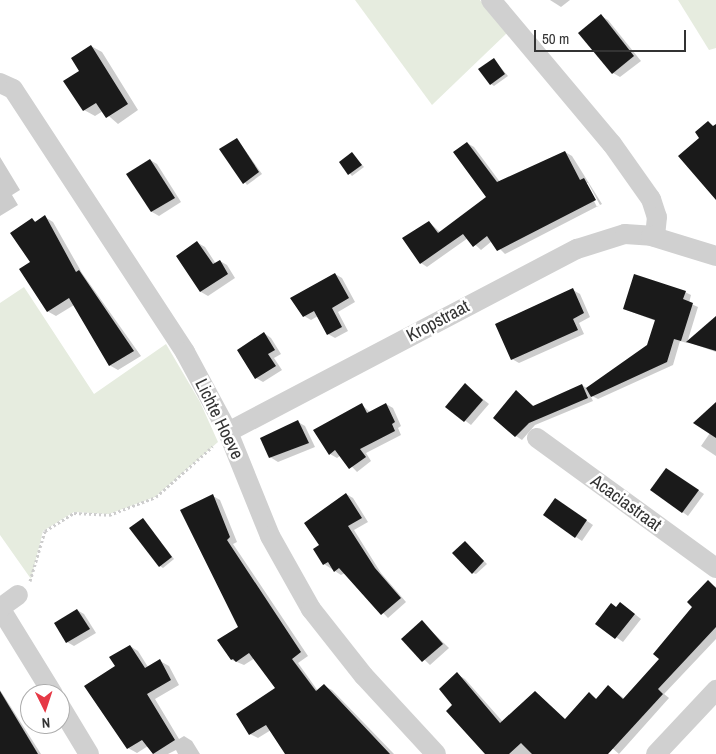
<!DOCTYPE html>
<style>
body{margin:0}
#map{position:relative;width:716px;height:754px;overflow:hidden;background:#fff;font-family:"Archivo Narrow",sans-serif}
div>[style]{position:absolute}
[style*='--x']{left:calc(var(--x)*1px);top:calc(var(--y)*1px);width:calc(var(--w)*1px);rotate:calc(var(--a)*1deg)}
.green>*{inset:0;background:#e6ecdf}
.shadow>*{inset:0;background:#0003}
.building>*{inset:0;background:#1a1a1a}
.path>*{height:3px;margin-top:-1.5px;transform-origin:0;background:repeating-linear-gradient(90deg,#cdcdcd 0 2.5px,transparent 0 5px)}
.minor>*{height:20px;margin:-10px;padding:0 10px;transform-origin:10px;border-radius:10px;background:#d0d0d0}
span{translate:-50% -50%;white-space:nowrap;text-align:center;line-height:1.15;-webkit-text-stroke:5px #fff;paint-order:stroke}
.street-label{font-size:18px;color:#333}
.north{position:absolute;left:20px;top:684px;width:50px;height:50px;box-sizing:border-box;background:#fff;border:1px solid #adadad;border-radius:50%;rotate:176deg;font-size:14px;font-weight:700;line-height:20px;text-align:center;color:#333}
.north::after{content:'';display:block;margin:auto;width:18px;height:22px;background:#e63946;clip-path:polygon(50% 0,100% 100%,50% 72%,0 100%)}
.scale{position:absolute;left:534px;top:30px;width:152px;height:22px;box-sizing:border-box;border:2px solid #333;border-top:0;padding-left:6px;font-size:15px;line-height:18px;white-space:nowrap;color:#333;-webkit-text-stroke:4px #fff;paint-order:stroke}
</style>
<div id="map">
<div class="green">
<div style="clip-path:polygon(355px 0,480px 0,507px 33px,432px 105px)"></div>
<div style="clip-path:polygon(678px 0,716px 0,716px 48px,709px 50px)"></div>
<div style="clip-path:polygon(24px 287px,94px 394px,166px 344px,200px 402px,218px 442px,155px 497px,109px 514px,74px 512px,43px 531px,31px 579px,0 535px,0 303px)"></div>
</div>
<div class="shadow">
<div style="clip-path:polygon(550px 0,570px 0,561px 7px)"></div>
<div style="clip-path:polygon(601px 16px,608px 20px,641px 61px,620px 77px,613px 73px)"></div>
<div style="clip-path:polygon(91px 46px,102px 52px,138px 110px,118px 124px,103px 111px,95px 116px,84px 110px,80px 71px)"></div>
<div style="clip-path:polygon(494px 60px,508px 76px,494px 86px,491px 84px)"></div>
<div style="clip-path:polygon(237px 139px,262px 174px,247px 185px,221px 149px)"></div>
<div style="clip-path:polygon(evenodd,467px 143px,474px 147px,500px 182px,565px 152px,572px 156px,602px 204px,505px 254px,492px 241px,481px 250px,468px 238px,427px 267px,421px 263px,429px 222px,441px 233px,488px 197px,467px 143px,585px 183px,588px 183px,600px 205px,597px 207px,585px 183px)"></div>
<div style="clip-path:polygon(352px 154px,364px 167px,352px 176px,341px 163px)"></div>
<div style="clip-path:polygon(0 157px,20px 190px,12px 195px,18px 205px,0 216px)"></div>
<div style="clip-path:polygon(150px 160px,157px 164px,181px 202px,159px 216px,152px 212px,128px 174px)"></div>
<div style="clip-path:polygon(45px 217px,53px 222px,82px 273px,141px 356px,118px 370px,109px 365px,74px 305px,56px 316px,47px 311px,31px 263px,32px 220px,37px 222px)"></div>
<div style="clip-path:polygon(198px 243px,205px 247px,216px 264px,220px 261px,227px 265px,235px 278px,208px 296px,201px 292px,177px 257px)"></div>
<div style="clip-path:polygon(335px 274px,342px 278px,355px 302px,338px 312px,348px 331px,335px 338px,328px 334px,318px 316px,311px 320px,304px 316px)"></div>
<div style="clip-path:polygon(573px 290px,580px 294px,590px 317px,579px 323px,584px 334px,519px 363px,512px 359px)"></div>
<div style="clip-path:polygon(685px 292px,691px 295px,689px 303px,698px 307px,687px 343px,680px 341px,673px 365px,598px 399px,590px 395px,593px 401px,535px 425px,522px 440px,516px 436px,516px 392px,535px 407px,582px 385px,588px 389px,648px 346px,656px 321px,624px 309px)"></div>
<div style="clip-path:polygon(716px 318px,716px 352px,688px 342px)"></div>
<div style="clip-path:polygon(264px 333px,271px 338px,281px 354px,274px 358px,282px 370px,263px 382px,256px 378px)"></div>
<div style="clip-path:polygon(465px 385px,489px 404px,471px 425px,447px 407px)"></div>
<div style="clip-path:polygon(716px 403px,716px 456px,701px 446px,710px 433px)"></div>
<div style="clip-path:polygon(386px 404px,393px 408px,401px 426px,398px 428px,401px 435px,366px 453px,371px 461px,357px 472px,341px 455px,337px 458px,330px 454px,362px 405px,370px 412px)"></div>
<div style="clip-path:polygon(298px 422px,305px 426px,315px 447px,278px 462px,270px 457px)"></div>
<div style="clip-path:polygon(672px 473px,704px 494px,688px 516px,652px 490px)"></div>
<div style="clip-path:polygon(346px 494px,353px 498px,368px 522px,354px 530px,381px 573px,406px 602px,388px 618px,345px 573px,341px 575px,324px 564px,321px 546px)"></div>
<div style="clip-path:polygon(213px 496px,220px 500px,237px 542px,233px 544px,308px 656px,298px 663px,318px 691px,324px 686px,332px 690px,394px 754px,286px 754px,271px 730px,258px 738px,250px 734px,277px 689px,255px 658px,244px 665px,232px 660px,240px 627px)"></div>
<div style="clip-path:polygon(562px 504px,593px 525px,582px 541px,576px 537px)"></div>
<div style="clip-path:polygon(143px 519px,174px 559px,163px 568px,160px 566px)"></div>
<div style="clip-path:polygon(465px 542px,487px 564px,476px 574px,473px 573px)"></div>
<div style="clip-path:polygon(710px 584px,716px 587px,716px 639px,664px 694px,669px 698px,619px 754px,572px 713px,589px 694px,597px 699px,608px 687px,625px 699px,660px 659px)"></div>
<div style="clip-path:polygon(617px 608px,627px 608px,641px 619px,623px 642px,597px 624px)"></div>
<div style="clip-path:polygon(77px 610px,84px 614px,96px 633px,74px 646px,67px 642px)"></div>
<div style="clip-path:polygon(422px 622px,449px 648px,430px 665px,403px 639px)"></div>
<div style="clip-path:polygon(130px 646px,138px 651px,148px 667px,160px 661px,169px 666px,179px 685px,155px 699px,179px 739px,184px 736px,192px 741px,200px 754px,178px 754px,176px 750px,168px 754px,153px 754px,148px 746px,137px 753px,128px 748px,86px 686px,117px 667px)"></div>
<div style="clip-path:polygon(457px 674px,465px 679px,503px 722px,575px 754px,487px 754px,454px 705px)"></div>
<div style="clip-path:polygon(0 690px,41px 754px,0 754px)"></div>
</div>
<div class="building">
<div style="clip-path:polygon(601px 14px,634px 56px,612px 74px,578px 33px)"></div>
<div style="clip-path:polygon(91px 45px,128px 104px,106px 118px,96px 103px,83px 111px,63px 81px,79px 71px,71px 58px)"></div>
<div style="clip-path:polygon(494px 58px,505px 74px,490px 85px,478px 69px)"></div>
<div style="clip-path:polygon(708px 121px,713px 126px,716px 124px,716px 200px,678px 156px,699px 138px,695px 132px)"></div>
<div style="clip-path:polygon(237px 138px,259px 172px,243px 184px,219px 149px)"></div>
<div style="clip-path:polygon(467px 142px,497px 182px,565px 151px,580px 180px,584px 178px,596px 200px,497px 251px,487px 236px,473px 247px,463px 234px,420px 264px,402px 238px,429px 221px,438px 233px,486px 197px,453px 152px)"></div>
<div style="clip-path:polygon(352px 152px,362px 165px,348px 175px,339px 162px)"></div>
<div style="clip-path:polygon(150px 159px,175px 198px,151px 212px,126px 174px)"></div>
<div style="clip-path:polygon(45px 215px,76px 272px,79px 270px,134px 351px,109px 366px,69px 298px,47px 312px,19px 269px,30px 262px,10px 233px,32px 218px,35px 222px)"></div>
<div style="clip-path:polygon(197px 241px,213px 264px,220px 260px,228px 274px,200px 292px,176px 256px)"></div>
<div style="clip-path:polygon(335px 273px,349px 298px,332px 308px,342px 327px,327px 335px,314px 311px,303px 317px,290px 298px)"></div>
<div style="clip-path:polygon(634px 274px,686px 291px,683px 299px,693px 303px,681px 341px,674px 339px,667px 362px,591px 397px,586px 388px,647px 345px,655px 320px,623px 309px)"></div>
<div style="clip-path:polygon(573px 288px,584px 313px,573px 319px,578px 330px,511px 360px,495px 324px)"></div>
<div style="clip-path:polygon(716px 316px,716px 351px,686px 342px)"></div>
<div style="clip-path:polygon(264px 332px,275px 350px,268px 354px,276px 366px,255px 379px,237px 350px)"></div>
<div style="clip-path:polygon(465px 383px,483px 400px,464px 422px,445px 407px)"></div>
<div style="clip-path:polygon(582px 384px,588px 398px,529px 423px,515px 437px,493px 418px,516px 390px,533px 406px)"></div>
<div style="clip-path:polygon(716px 402px,716px 438px,693px 423px)"></div>
<div style="clip-path:polygon(362px 403px,367px 413px,386px 403px,395px 422px,392px 424px,395px 431px,360px 449px,366px 457px,349px 469px,335px 450px,329px 455px,313px 430px)"></div>
<div style="clip-path:polygon(298px 420px,309px 443px,269px 458px,260px 438px)"></div>
<div style="clip-path:polygon(666px 468px,699px 490px,682px 513px,650px 490px)"></div>
<div style="clip-path:polygon(346px 493px,362px 518px,348px 526px,375px 568px,401px 598px,381px 615px,339px 568px,334px 572px,328px 562px,323px 565px,313px 549px,319px 545px,304px 523px)"></div>
<div style="clip-path:polygon(213px 494px,230px 537px,227px 540px,301px 652px,292px 659px,316px 691px,324px 684px,390px 754px,285px 754px,266px 725px,249px 735px,236px 714px,275px 688px,249px 653px,236px 662px,233px 659px,231px 660px,217px 640px,238px 627px,180px 510px)"></div>
<div style="clip-path:polygon(555px 498px,587px 520px,575px 538px,543px 515px)"></div>
<div style="clip-path:polygon(143px 518px,172px 557px,159px 567px,129px 528px)"></div>
<div style="clip-path:polygon(465px 541px,484px 561px,472px 574px,452px 553px)"></div>
<div style="clip-path:polygon(708px 580px,716px 588px,716px 627px,658px 689px,663px 694px,608px 754px,532px 754px,521px 743px,509px 754px,485px 754px,446px 711px,452px 705px,439px 689px,457px 672px,500px 723px,535px 691px,565px 719px,589px 692px,596px 699px,608px 685px,623px 699px,659px 659px,653px 654px,692px 607px,687px 602px)"></div>
<div style="clip-path:polygon(620px 602px,635px 614px,615px 639px,595px 624px,611px 603px,616px 607px)"></div>
<div style="clip-path:polygon(77px 609px,90px 629px,66px 643px,54px 623px)"></div>
<div style="clip-path:polygon(422px 620px,443px 644px,422px 662px,401px 639px)"></div>
<div style="clip-path:polygon(130px 645px,145px 668px,160px 659px,171px 680px,147px 694px,175px 740px,153px 754px,142px 740px,127px 749px,84px 686px,115px 666px,109px 657px)"></div>
<div style="clip-path:polygon(0 691px,38px 754px,0 754px)"></div>
</div>
<div class="path">
<div style="--x:30;--y:581;--w:52;--a:-73.3"></div>
<div style="--x:45;--y:531;--w:34;--a:-32"></div>
<div style="--x:74;--y:513;--w:35;--a:3"></div>
<div style="--x:109;--y:515;--w:50;--a:-21"></div>
<div style="--x:156;--y:497;--w:76;--a:-41.8"></div>
</div>
<div class="minor">
<div style="--x:491;--y:0;--w:188;--a:50"></div>
<div style="--x:612;--y:144;--w:67;--a:54.7"></div>
<div style="--x:651;--y:199;--w:19;--a:72"></div>
<div style="--x:657;--y:217;--w:20;--a:96"></div>
<div style="--x:0;--y:83;--w:14;--a:25"></div>
<div style="--x:13;--y:89;--w:314;--a:56.8"></div>
<div style="--x:185;--y:352;--w:91;--a:61.7"></div>
<div style="--x:228;--y:432;--w:112;--a:68"></div>
<div style="--x:270;--y:536;--w:84;--a:60.7"></div>
<div style="--x:311;--y:609;--w:85;--a:51.7"></div>
<div style="--x:364;--y:676;--w:106;--a:47.3"></div>
<div style="--x:228;--y:432;--w:394;--a:-27.7"></div>
<div style="--x:577;--y:249;--w:50;--a:-17.4"></div>
<div style="--x:625;--y:234;--w:26;--a:4"></div>
<div style="--x:651;--y:236;--w:68;--a:17.1"></div>
<div style="--x:537;--y:438;--w:221;--a:36"></div>
<div style="--x:0;--y:608;--w:101;--a:58.4"></div>
<div style="--x:0;--y:608;--w:22;--a:-36"></div>
<div style="--x:60;--y:706;--w:56;--a:58.9"></div>
<div style="--x:656;--y:754;--w:88;--a:-46.8"></div>
</div>
<div class="street-label">
<span style="left:438px;top:321px;rotate:-28deg">Kropstraat</span>
<span style="left:219px;top:419px;rotate:64deg">Lichte Hoeve</span>
<span style="left:626px;top:503px;rotate:36deg">Acaciastraat</span>
</div>
<div class="north">N</div>
<div class="scale">50 m</div>
</div>
